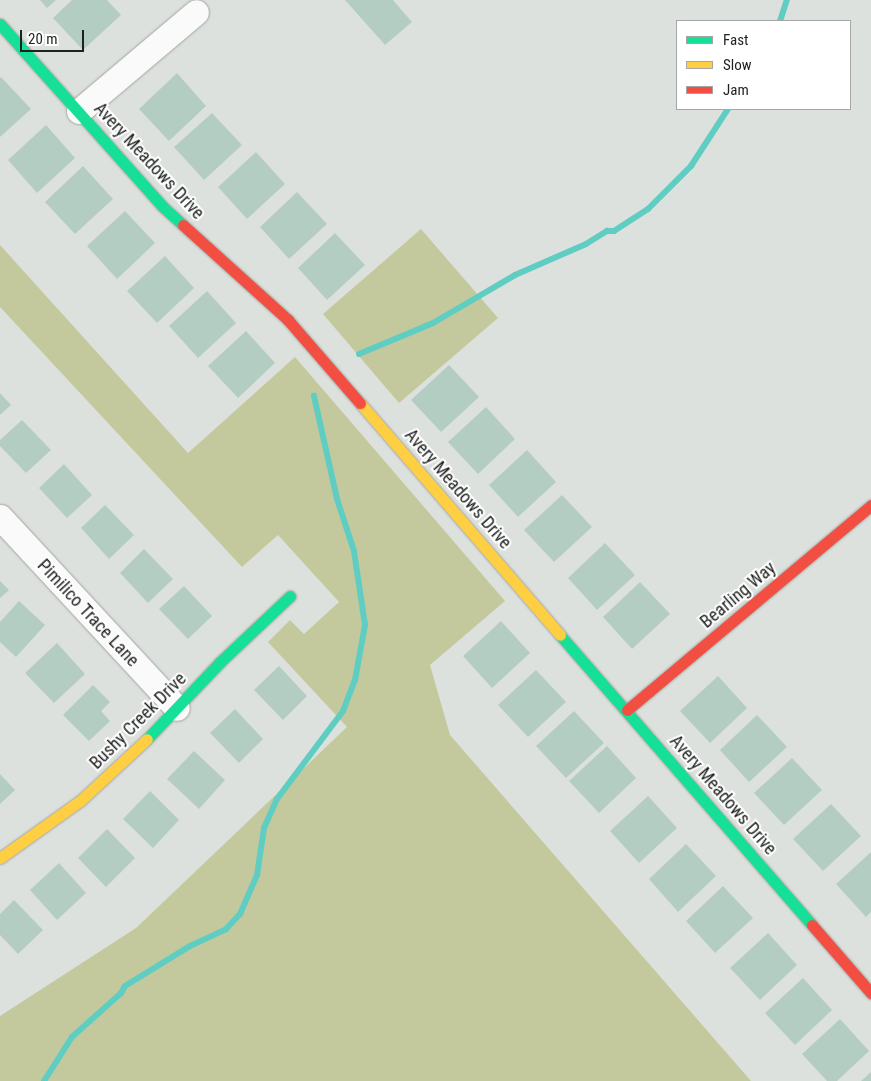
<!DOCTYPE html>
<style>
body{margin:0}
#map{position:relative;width:871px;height:1081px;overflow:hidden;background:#dde1dd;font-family:"Roboto Condensed",sans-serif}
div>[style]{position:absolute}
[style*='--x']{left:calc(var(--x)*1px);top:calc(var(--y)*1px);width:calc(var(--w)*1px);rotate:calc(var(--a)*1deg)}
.green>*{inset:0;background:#c4c99d}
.stream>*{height:6px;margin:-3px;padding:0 3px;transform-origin:3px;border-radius:3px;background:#60cdc3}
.building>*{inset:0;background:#b4cdc3}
.roads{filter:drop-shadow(0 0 1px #a3a6a3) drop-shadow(0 0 1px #a3a6a3)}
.street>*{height:25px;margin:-12.5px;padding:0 12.5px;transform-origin:12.5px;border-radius:12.5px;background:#fafafa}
.fast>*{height:11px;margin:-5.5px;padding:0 5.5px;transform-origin:5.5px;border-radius:5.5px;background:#16e098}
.slow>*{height:11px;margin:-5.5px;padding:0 5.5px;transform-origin:5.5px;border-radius:5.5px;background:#ffcf43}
.jam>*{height:11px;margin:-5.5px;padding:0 5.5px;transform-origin:5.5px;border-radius:5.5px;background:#f24e42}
span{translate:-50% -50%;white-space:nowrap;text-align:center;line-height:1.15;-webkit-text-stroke:4px #fff;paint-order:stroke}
.street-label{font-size:18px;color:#1e211f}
.legend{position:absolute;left:676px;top:20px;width:175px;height:90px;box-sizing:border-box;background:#fff;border:1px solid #a5a6a5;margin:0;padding:6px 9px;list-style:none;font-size:15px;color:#1e211f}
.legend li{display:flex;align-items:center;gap:10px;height:25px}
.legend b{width:25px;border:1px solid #a5a6a5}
.scale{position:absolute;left:20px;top:30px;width:64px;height:22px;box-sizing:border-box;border:2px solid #1e211f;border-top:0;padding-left:6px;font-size:15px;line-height:18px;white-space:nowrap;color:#1e211f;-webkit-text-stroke:4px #fff;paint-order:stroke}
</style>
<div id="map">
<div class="green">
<div style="clip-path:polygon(421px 229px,498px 318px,399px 403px,323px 314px)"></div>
<div style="clip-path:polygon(0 245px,188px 453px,295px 357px,505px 601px,430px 665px,450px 735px,751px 1081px,0 1081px,0 1016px,136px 928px,347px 727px,268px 642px,290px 620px,304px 634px,339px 602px,278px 535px,242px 567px,0 307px)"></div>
</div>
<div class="stream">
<div style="--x:780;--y:21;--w:22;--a:-72"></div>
<div style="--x:359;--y:354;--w:80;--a:-22.7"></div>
<div style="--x:433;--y:323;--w:95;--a:-30.3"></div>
<div style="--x:515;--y:275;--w:77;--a:-23.6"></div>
<div style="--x:586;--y:244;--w:25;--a:-32"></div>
<div style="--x:607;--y:231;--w:7;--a:0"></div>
<div style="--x:614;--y:231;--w:40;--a:-32.9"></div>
<div style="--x:648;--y:209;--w:61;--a:-45"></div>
<div style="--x:691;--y:166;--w:68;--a:-57"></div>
<div style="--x:44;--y:1081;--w:52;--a:-57.5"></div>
<div style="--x:72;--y:1037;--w:66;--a:-41.9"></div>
<div style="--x:121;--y:993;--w:8;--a:-60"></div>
<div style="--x:125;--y:986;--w:76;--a:-31.6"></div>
<div style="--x:190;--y:946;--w:40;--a:-25"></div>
<div style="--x:226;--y:929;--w:21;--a:-47"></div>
<div style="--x:240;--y:914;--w:43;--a:-66.4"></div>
<div style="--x:257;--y:875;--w:48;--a:-81.5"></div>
<div style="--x:264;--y:828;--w:32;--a:-66"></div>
<div style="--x:277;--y:799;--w:110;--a:-53.1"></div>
<div style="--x:343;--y:711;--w:33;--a:-69"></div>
<div style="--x:355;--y:680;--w:56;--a:-79.7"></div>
<div style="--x:365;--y:625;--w:75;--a:-98.5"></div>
<div style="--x:354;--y:551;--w:55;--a:-108.1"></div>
<div style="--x:337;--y:499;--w:106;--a:-102.6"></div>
</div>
<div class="building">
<div style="clip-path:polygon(40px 0,56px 0,47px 8px)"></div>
<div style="clip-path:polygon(72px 0,107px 0,121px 15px,83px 50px,53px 18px)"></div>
<div style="clip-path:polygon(345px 0,393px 0,412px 22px,385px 45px)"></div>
<div style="clip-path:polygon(177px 73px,206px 106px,169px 141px,139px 109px)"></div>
<div style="clip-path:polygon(1px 77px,31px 109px,0 137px,0 78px)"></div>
<div style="clip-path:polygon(212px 113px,242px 145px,204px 180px,174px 147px)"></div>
<div style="clip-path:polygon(46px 125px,75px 158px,37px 193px,8px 160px)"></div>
<div style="clip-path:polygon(256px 152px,285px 184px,247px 219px,218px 187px)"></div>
<div style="clip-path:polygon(83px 166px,113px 199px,75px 234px,45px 202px)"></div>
<div style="clip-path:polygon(297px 192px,327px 224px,289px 259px,260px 227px)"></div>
<div style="clip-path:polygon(125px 211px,155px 243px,117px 279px,87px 246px)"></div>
<div style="clip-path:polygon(335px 233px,365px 265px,327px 300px,298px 268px)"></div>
<div style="clip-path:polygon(165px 256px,194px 288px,157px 323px,127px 291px)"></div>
<div style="clip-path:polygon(207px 291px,236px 323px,198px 358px,169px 326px)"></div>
<div style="clip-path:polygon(246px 331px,275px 363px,238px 398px,208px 366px)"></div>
<div style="clip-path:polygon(449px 365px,479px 397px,441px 432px,411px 400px)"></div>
<div style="clip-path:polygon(0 393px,11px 405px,0 415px)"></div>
<div style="clip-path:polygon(486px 407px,515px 439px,478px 474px,448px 442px)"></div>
<div style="clip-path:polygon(22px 420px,51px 450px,26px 473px,0 446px,0 440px)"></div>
<div style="clip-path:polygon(527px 450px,556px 482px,518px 517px,489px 485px)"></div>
<div style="clip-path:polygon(64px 464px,92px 495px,67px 518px,39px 488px)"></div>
<div style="clip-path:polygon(562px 495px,592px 527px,554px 562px,524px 530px)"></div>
<div style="clip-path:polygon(105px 505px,134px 535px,109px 559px,81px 528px)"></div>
<div style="clip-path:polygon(605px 543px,635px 575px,597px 610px,568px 578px)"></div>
<div style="clip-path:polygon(144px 549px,173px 579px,148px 603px,120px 573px)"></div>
<div style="clip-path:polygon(0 581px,9px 590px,0 598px)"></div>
<div style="clip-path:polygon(640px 582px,670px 614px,632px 649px,603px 617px)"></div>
<div style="clip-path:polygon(184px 586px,212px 616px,188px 639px,159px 609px)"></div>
<div style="clip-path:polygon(19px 601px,45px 625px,16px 657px,0 642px,0 622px)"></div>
<div style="clip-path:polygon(501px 621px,530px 653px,492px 688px,463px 656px)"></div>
<div style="clip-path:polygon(57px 643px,85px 674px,54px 703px,25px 673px)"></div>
<div style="clip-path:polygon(279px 666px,307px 696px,283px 720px,254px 690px)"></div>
<div style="clip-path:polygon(536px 670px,566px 702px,528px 737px,498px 705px)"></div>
<div style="clip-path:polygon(718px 676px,747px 708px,710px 743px,680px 711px)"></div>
<div style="clip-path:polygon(93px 685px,110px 702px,101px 711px,110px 721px,89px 741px,63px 715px)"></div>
<div style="clip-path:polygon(235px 709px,263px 739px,239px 763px,210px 733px)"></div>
<div style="clip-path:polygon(574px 711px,604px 743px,566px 778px,536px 746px)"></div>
<div style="clip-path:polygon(757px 715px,787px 747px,749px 782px,720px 750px)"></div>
<div style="clip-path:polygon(607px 746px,636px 778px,599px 813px,569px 781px)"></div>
<div style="clip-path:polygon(194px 751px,225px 780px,199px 809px,167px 779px)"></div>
<div style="clip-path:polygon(792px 758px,822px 790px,784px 825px,754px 793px)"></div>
<div style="clip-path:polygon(0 774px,15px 790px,0 804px)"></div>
<div style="clip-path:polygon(150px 791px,179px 820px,153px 848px,123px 819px)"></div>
<div style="clip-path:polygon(648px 796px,677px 828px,639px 863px,610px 831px)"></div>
<div style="clip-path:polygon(831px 804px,861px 836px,823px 871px,793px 839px)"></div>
<div style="clip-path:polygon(107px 829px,135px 858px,106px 887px,78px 858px)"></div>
<div style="clip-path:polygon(686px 844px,716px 876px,678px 912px,649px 879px)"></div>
<div style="clip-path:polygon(871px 852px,871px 912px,866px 917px,836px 884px)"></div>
<div style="clip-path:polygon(59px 863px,86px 893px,57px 920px,30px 890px)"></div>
<div style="clip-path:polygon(723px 886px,753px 918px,715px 953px,686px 921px)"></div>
<div style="clip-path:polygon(14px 900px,43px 930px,18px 954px,0 935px,0 914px)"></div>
<div style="clip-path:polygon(768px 933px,797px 965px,760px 1000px,730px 968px)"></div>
<div style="clip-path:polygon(803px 978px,832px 1010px,795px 1045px,765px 1013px)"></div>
<div style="clip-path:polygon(840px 1019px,869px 1051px,837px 1081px,827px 1081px,802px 1054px)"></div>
<div style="clip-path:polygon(871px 1072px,871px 1081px,861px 1081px)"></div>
</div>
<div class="roads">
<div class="street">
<div style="--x:79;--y:111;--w:153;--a:-40.2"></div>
<div style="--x:0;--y:517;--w:260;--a:47.2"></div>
</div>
<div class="fast">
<div style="--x:0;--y:24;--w:244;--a:48.3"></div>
<div style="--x:162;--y:206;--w:28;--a:42"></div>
<div style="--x:560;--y:635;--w:384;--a:49"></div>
<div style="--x:147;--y:739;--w:106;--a:-46.5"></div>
<div style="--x:220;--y:662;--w:96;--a:-43.3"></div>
</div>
<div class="slow">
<div style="--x:360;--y:403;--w:306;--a:49.2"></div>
<div style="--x:0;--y:858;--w:98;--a:-35.5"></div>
<div style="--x:80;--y:801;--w:91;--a:-42.8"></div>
</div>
<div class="jam">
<div style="--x:183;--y:225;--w:142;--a:42.1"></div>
<div style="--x:288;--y:320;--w:110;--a:49.1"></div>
<div style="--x:627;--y:710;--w:319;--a:-40"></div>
<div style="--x:812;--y:925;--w:90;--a:49.1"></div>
</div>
</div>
<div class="street-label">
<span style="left:149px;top:161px;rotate:47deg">Avery Meadows Drive</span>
<span style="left:458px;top:489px;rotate:49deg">Avery Meadows Drive</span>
<span style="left:738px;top:595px;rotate:-40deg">Bearling Way</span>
<span style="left:88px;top:613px;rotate:47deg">Pimilico Trace Lane</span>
<span style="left:138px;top:721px;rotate:-45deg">Bushy Creek Drive</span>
<span style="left:723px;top:795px;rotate:49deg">Avery Meadows Drive</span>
</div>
<ul class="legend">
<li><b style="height:6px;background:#16e098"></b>Fast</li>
<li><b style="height:6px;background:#ffcf43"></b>Slow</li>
<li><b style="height:6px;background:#f24e42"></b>Jam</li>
</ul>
<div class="scale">20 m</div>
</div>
